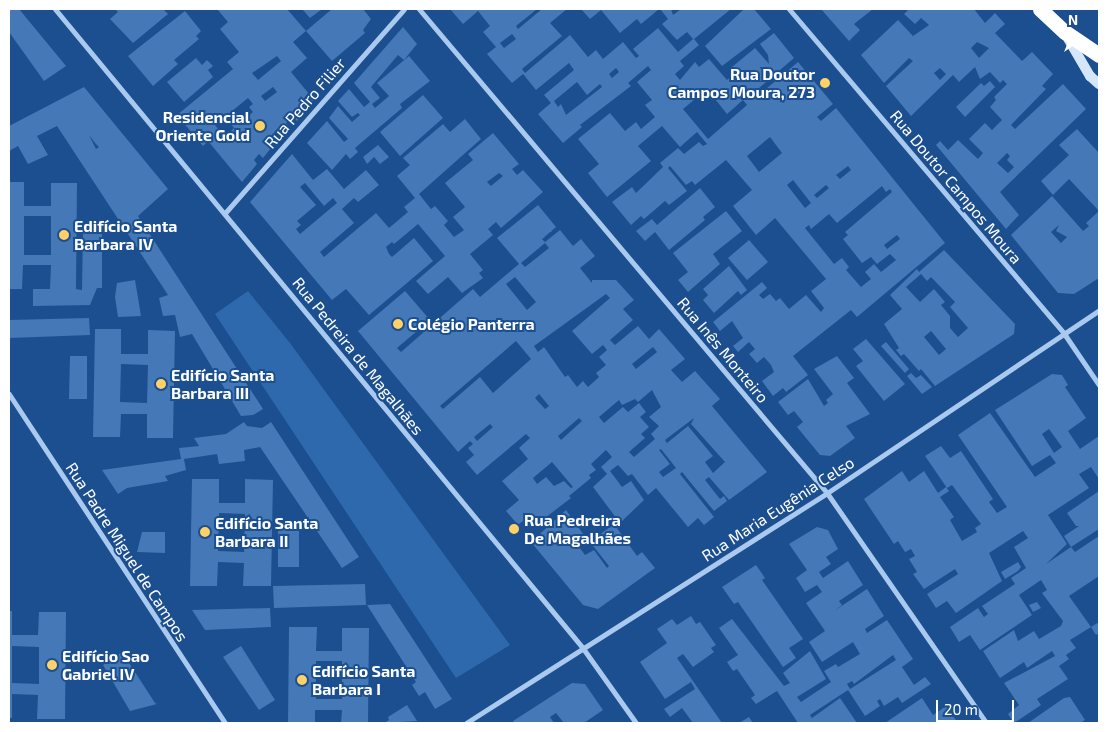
<!DOCTYPE html>
<meta charset="utf-8">
<style>
body{margin:0}
#map{position:relative;width:1108px;height:732px;overflow:hidden;background:#1b4f8f;font-family:"Exo 2",sans-serif}
div>[style]{position:absolute}
[style*='--x']{left:calc(var(--x)*1px);top:calc(var(--y)*1px);width:calc(var(--w)*1px);rotate:calc(var(--a)*1deg)}
.green>*{inset:0;background:#2e69ad}
.building>*{inset:0;background:#4478b7}
.street>*{height:5px;margin:-2.5px;padding:0 2.5px;transform-origin:2.5px;border-radius:2.5px;background:#a9c9ee}
.secondary>*{height:10px;margin:-5px;padding:0 5px;transform-origin:5px;border-radius:5px;background:#d6e6fa}
.highway>*{height:15px;margin:-7.5px;padding:0 7.5px;transform-origin:7.5px;border-radius:7.5px;background:#fff}
.dots>*{width:14px;height:14px;translate:-50% -50%;box-sizing:border-box;border:2px solid #1b4f8f;border-radius:50%}
span{translate:-50% -50%;white-space:nowrap;text-align:center;line-height:1.15;-webkit-text-stroke:4px #1b4f8f;paint-order:stroke}
.poi-label{font-size:16px;color:#fff;font-weight:700}
.right{translate:-100% -50%;text-align:right}
.left{translate:0 -50%;text-align:left}
.street-label{font-size:16px;color:#fff}
.frame{position:absolute;inset:0;border:10px solid #fff;pointer-events:none}
.north{position:absolute;left:1048px;top:10px;width:50px;height:50px;-webkit-text-stroke:4px #1b4f8f;paint-order:stroke;rotate:0deg;font-size:14px;font-weight:700;line-height:20px;text-align:center;color:#fff}
.north::after{content:'';display:block;margin:auto;width:18px;height:22px;background:#fff;clip-path:polygon(50% 0,100% 100%,50% 72%,0 100%)}
.scale{position:absolute;left:936px;top:700px;width:78px;height:22px;box-sizing:border-box;border:2px solid #fff;border-top:0;padding-left:6px;font-size:15px;line-height:18px;white-space:nowrap;color:#fff;-webkit-text-stroke:4px #1b4f8f;paint-order:stroke}
</style>
<div id="map">
<div class="green">
<div style="clip-path:polygon(248px 291px,290px 343px,510px 645px,456px 678px,215px 314px)"></div>
</div>
<div class="building">
<div style="clip-path:polygon(9px 9px,19px 9px,66px 66px,44px 81px,9px 32px)"></div>
<div style="clip-path:polygon(115px 9px,163px 9px,168px 14px,133px 43px,110px 19px,118px 12px)"></div>
<div style="clip-path:polygon(evenodd,217px 9px,287px 9px,306px 31px,293px 42px,307px 58px,291px 72px,314px 100px,297px 121px,293px 117px,286px 123px,290px 129px,275px 143px,270px 136px,265px 142px,271px 148px,263px 158px,259px 154px,254px 160px,257px 164px,242px 182px,208px 141px,203px 146px,177px 115px,233px 69px,227px 62px,239px 52px,220px 29px,228px 22px,217px 9px,277px 56px,281px 61px,258px 80px,252px 73px,277px 56px,217px 9px,273px 87px,277px 92px,265px 101px,261px 96px,273px 87px,217px 9px,248px 98px,253px 104px,249px 107px,253px 112px,243px 121px,238px 116px,230px 123px,234px 128px,228px 134px,223px 129px,220px 131px,215px 125px,248px 98px)"></div>
<div style="clip-path:polygon(302px 9px,322px 9px,310px 18px)"></div>
<div style="clip-path:polygon(332px 9px,363px 9px,371px 19px,363px 30px,365px 33px,332px 61px,306px 31px)"></div>
<div style="clip-path:polygon(evenodd,450px 9px,537px 9px,516px 26px,518px 29px,542px 9px,567px 9px,550px 23px,562px 36px,522px 69px,525px 73px,570px 35px,588px 57px,596px 50px,603px 59px,623px 42px,636px 58px,639px 56px,633px 49px,658px 28px,678px 52px,693px 39px,687px 32px,677px 40px,662px 24px,668px 19px,660px 9px,671px 9px,673px 15px,681px 9px,731px 9px,694px 39px,699px 45px,680px 61px,684px 66px,675px 74px,680px 80px,695px 62px,699px 67px,709px 59px,727px 80px,736px 72px,732px 67px,755px 48px,769px 64px,768px 55px,760px 44px,774px 33px,794px 58px,752px 94px,755px 98px,798px 62px,833px 104px,817px 117px,821px 121px,836px 108px,945px 243px,857px 317px,851px 310px,793px 356px,808px 375px,786px 392px,783px 388px,773px 396px,762px 381px,774px 372px,771px 365px,764px 357px,757px 363px,749px 354px,755px 349px,749px 342px,738px 352px,733px 346px,743px 338px,732px 321px,720px 331px,713px 322px,762px 282px,767px 288px,759px 295px,763px 299px,770px 294px,776px 301px,780px 298px,789px 309px,806px 295px,821px 312px,824px 308px,811px 291px,826px 279px,775px 218px,756px 235px,733px 206px,752px 190px,726px 160px,695px 185px,692px 181px,686px 185px,670px 166px,668px 168px,687px 191px,669px 205px,665px 201px,644px 219px,641px 216px,631px 225px,612px 202px,632px 187px,636px 193px,663px 167px,660px 163px,678px 148px,684px 154px,699px 142px,703px 146px,707px 144px,697px 132px,680px 147px,662px 126px,638px 146px,651px 161px,607px 197px,588px 173px,599px 164px,578px 139px,610px 113px,625px 131px,636px 122px,641px 129px,655px 117px,645px 105px,652px 100px,637px 82px,651px 70px,648px 66px,628px 83px,631px 86px,580px 125px,582px 127px,563px 143px,538px 114px,551px 103px,544px 95px,574px 70px,569px 63px,536px 90px,523px 74px,512px 83px,487px 54px,496px 47px,483px 32px,490px 26px,478px 11px,463px 24px,450px 9px,512px 34px,516px 39px,504px 48px,500px 43px,512px 34px,450px 9px,616px 68px,619px 72px,612px 78px,609px 74px,616px 68px,450px 9px,577px 82px,587px 95px,600px 84px,602px 87px,566px 115px,561px 104px,558px 107px,554px 101px,577px 82px,450px 9px,707px 89px,727px 114px,743px 100px,747px 105px,708px 139px,683px 109px,707px 89px,450px 9px,770px 137px,782px 153px,759px 172px,747px 156px,770px 137px,450px 9px,848px 166px,851px 170px,840px 179px,836px 175px,848px 166px,450px 9px,793px 180px,811px 203px,805px 208px,787px 185px,793px 180px,450px 9px,826px 185px,829px 188px,817px 198px,814px 195px,826px 185px,450px 9px,882px 186px,886px 192px,890px 189px,892px 192px,845px 232px,848px 235px,843px 239px,862px 263px,871px 257px,877px 264px,890px 254px,896px 260px,881px 272px,874px 264px,865px 272px,871px 279px,861px 287px,846px 270px,849px 267px,842px 258px,834px 264px,805px 228px,809px 225px,811px 229px,829px 214px,837px 223px,882px 186px,450px 9px,897px 235px,900px 239px,887px 249px,884px 245px,897px 235px)"></div>
<div style="clip-path:polygon(581px 9px,659px 9px,641px 24px,637px 19px,620px 33px,601px 10px,590px 19px)"></div>
<div style="clip-path:polygon(744px 9px,754px 9px,771px 29px,722px 66px,705px 46px)"></div>
<div style="clip-path:polygon(821px 9px,873px 9px,854px 24px,860px 30px,849px 41px)"></div>
<div style="clip-path:polygon(evenodd,909px 9px,974px 9px,985px 23px,995px 13px,1005px 24px,995px 33px,1022px 61px,1032px 52px,1053px 74px,1042px 86px,1046px 89px,1011px 125px,1015px 129px,1063px 84px,1086px 109px,1000px 192px,1019px 215px,1006px 229px,936px 145px,940px 141px,948px 150px,958px 140px,978px 159px,983px 153px,969px 139px,985px 123px,992px 130px,1002px 120px,990px 107px,996px 100px,994px 97px,1007px 84px,1003px 80px,1000px 83px,990px 72px,980px 79px,975px 67px,959px 82px,953px 75px,911px 116px,886px 86px,913px 61px,909px 58px,884px 83px,861px 55px,898px 20px,913px 36px,929px 25px,921px 18px,915px 24px,904px 14px,909px 9px,977px 42px,989px 48px,979px 58px,971px 48px,977px 42px,909px 9px,940px 68px,946px 74px,940px 80px,934px 73px,940px 68px,909px 9px,1007px 153px,1010px 156px,1007px 160px,1014px 167px,1008px 173px,997px 163px,1007px 153px)"></div>
<div style="clip-path:polygon(185px 11px,201px 31px,196px 36px,199px 39px,174px 60px,178px 64px,153px 86px,128px 56px)"></div>
<div style="clip-path:polygon(403px 27px,417px 44px,404px 60px,398px 55px,371px 87px,380px 98px,372px 104px,375px 108px,389px 96px,377px 83px,409px 56px,430px 81px,400px 104px,402px 108px,355px 148px,358px 152px,350px 159px,346px 154px,332px 170px,307px 143px,327px 121px,344px 142px,348px 139px,329px 118px,338px 106px,352px 122px,360px 115px,358px 113px,352px 117px,338px 101px,349px 89px,364px 107px,370px 102px,354px 83px)"></div>
<div style="clip-path:polygon(196px 58px,202px 65px,207px 60px,213px 66px,208px 70px,213px 77px,184px 102px,167px 82px)"></div>
<div style="clip-path:polygon(990px 81px,995px 87px,965px 117px,956px 107px,981px 83px,984px 86px)"></div>
<div style="clip-path:polygon(evenodd,84px 87px,168px 189px,138px 216px,263px 409px,253px 415px,241px 416px,192px 334px,180px 337px,175px 315px,163px 316px,159px 298px,168px 295px,57px 126px,37px 136px,48px 155px,28px 164px,18px 146px,9px 151px,9px 126px,84px 87px,89px 135px,95px 143px,99px 147px,96px 149px,89px 135px)"></div>
<div style="clip-path:polygon(423px 95px,443px 118px,400px 156px,380px 132px)"></div>
<div style="clip-path:polygon(evenodd,465px 119px,481px 139px,419px 194px,431px 209px,435px 206px,448px 221px,444px 225px,454px 237px,464px 230px,453px 217px,465px 207px,445px 183px,473px 160px,468px 154px,493px 133px,519px 164px,512px 169px,517px 175px,523px 170px,543px 192px,501px 228px,496px 222px,488px 229px,493px 235px,470px 254px,483px 270px,479px 273px,483px 278px,462px 293px,448px 277px,428px 294px,416px 281px,445px 256px,418px 224px,394px 244px,392px 242px,386px 247px,389px 254px,392px 257px,414px 238px,433px 261px,369px 315px,346px 289px,332px 300px,250px 202px,292px 154px,313px 180px,327px 169px,344px 189px,366px 170px,379px 185px,358px 202px,354px 198px,342px 209px,354px 223px,320px 252px,324px 257px,376px 213px,389px 228px,408px 212px,404px 207px,415px 198px,397px 176px,410px 165px,403px 158px,443px 124px,450px 132px,465px 119px,499px 173px,503px 176px,491px 186px,487px 182px,499px 173px,465px 119px,305px 183px,324px 206px,333px 198px,337px 203px,300px 234px,296px 229px,301px 225px,297px 221px,316px 205px,300px 187px,305px 183px)"></div>
<div style="clip-path:polygon(evenodd,1077px 129px,1099px 153px,1099px 278px,1074px 294px,1058px 293px,1011px 235px,1052px 196px,1083px 231px,1089px 226px,1086px 223px,1099px 211px,1069px 179px,1053px 195px,1041px 181px,1069px 155px,1059px 145px,1077px 129px,1059px 225px,1056px 231px,1067px 237px,1061px 243px,1051px 232px,1059px 225px)"></div>
<div style="clip-path:polygon(378px 145px,389px 157px,380px 164px,374px 157px,367px 164px,363px 157px)"></div>
<div style="clip-path:polygon(evenodd,9px 182px,24px 182px,24px 206px,51px 206px,51px 183px,77px 183px,76px 289px,82px 290px,83px 229px,102px 229px,102px 288px,97px 288px,90px 305px,33px 306px,33px 289px,50px 289px,51px 265px,23px 265px,22px 289px,9px 289px,9px 182px,24px 216px,51px 216px,51px 255px,24px 255px,24px 216px)"></div>
<div style="clip-path:polygon(700px 188px,715px 207px,703px 217px,705px 220px,669px 250px,655px 232px,645px 241px,636px 231px,652px 219px,657px 225px)"></div>
<div style="clip-path:polygon(evenodd,538px 205px,556px 227px,542px 239px,545px 242px,560px 230px,573px 246px,581px 239px,595px 256px,580px 268px,592px 283px,592px 280px,616px 280px,634px 300px,623px 309px,633px 320px,610px 340px,615px 345px,638px 326px,649px 339px,659px 329px,685px 359px,671px 370px,682px 382px,695px 371px,720px 399px,712px 406px,767px 472px,729px 500px,709px 477px,705px 480px,720px 499px,724px 496px,727px 501px,714px 511px,682px 472px,680px 474px,714px 517px,704px 525px,698px 518px,688px 527px,656px 488px,648px 495px,632px 474px,628px 476px,618px 465px,610px 471px,622px 487px,631px 481px,644px 500px,620px 523px,593px 487px,607px 474px,601px 467px,612px 457px,606px 450px,591px 464px,596px 470px,589px 475px,591px 478px,569px 496px,571px 498px,537px 524px,530px 515px,518px 525px,506px 511px,519px 500px,502px 481px,528px 459px,519px 448px,530px 438px,526px 434px,477px 475px,466px 462px,474px 455px,468px 448px,473px 444px,470px 441px,458px 452px,358px 331px,405px 291px,430px 320px,397px 348px,401px 352px,473px 289px,480px 297px,519px 264px,497px 238px,538px 205px,545px 243px,549px 248px,525px 267px,521px 263px,545px 243px,538px 205px,515px 277px,536px 302px,527px 310px,506px 284px,515px 277px,538px 205px,606px 294px,610px 298px,572px 331px,592px 354px,603px 345px,607px 350px,599px 357px,606px 365px,596px 373px,599px 377px,588px 387px,583px 381px,577px 387px,568px 375px,565px 377px,544px 347px,538px 352px,534px 346px,606px 294px,538px 205px,516px 341px,531px 359px,493px 393px,480px 377px,443px 409px,440px 406px,516px 341px,538px 205px,653px 347px,657px 352px,636px 369px,632px 364px,653px 347px,538px 205px,652px 390px,661px 407px,649px 417px,659px 426px,651px 434px,655px 439px,634px 457px,629px 452px,645px 438px,641px 434px,649px 427px,640px 417px,646px 412px,639px 403px,628px 412px,623px 407px,604px 423px,599px 417px,619px 400px,622px 405px,635px 399px,638px 402px,652px 390px,538px 205px,539px 394px,549px 406px,545px 409px,535px 398px,539px 394px,538px 205px,579px 418px,582px 421px,561px 440px,558px 436px,579px 418px,538px 205px,694px 418px,691px 424px,725px 462px,713px 473px,705px 462px,713px 456px,688px 426px,667px 443px,665px 440px,694px 418px,538px 205px,490px 424px,493px 427px,477px 441px,474px 437px,490px 424px,538px 205px,661px 449px,676px 468px,663px 477px,659px 472px,670px 464px,659px 450px,661px 449px,538px 205px,552px 462px,573px 487px,571px 488px,564px 481px,554px 486px,546px 477px,537px 484px,533px 478px,552px 462px)"></div>
<div style="clip-path:polygon(726px 211px,742px 231px,713px 254px,720px 264px,688px 292px,678px 280px,688px 272px,673px 253px)"></div>
<div style="clip-path:polygon(749px 240px,768px 262px,747px 280px,728px 258px)"></div>
<div style="clip-path:polygon(evenodd,944px 250px,1015px 324px,1014px 334px,935px 386px,921px 369px,919px 371px,904px 354px,901px 356px,896px 350px,899px 348px,884px 324px,902px 309px,890px 295px,917px 269px,919px 272px,944px 250px,921px 274px,927px 281px,931px 277px,955px 302px,950px 307px,968px 328px,958px 337px,950px 328px,950px 316px,941px 305px,945px 302px,934px 289px,920px 302px,906px 287px,921px 274px,944px 250px,931px 331px,946px 349px,939px 355px,924px 337px,931px 331px)"></div>
<div style="clip-path:polygon(729px 266px,747px 290px,741px 295px,738px 291px,714px 313px,703px 300px,708px 295px,703px 289px)"></div>
<div style="clip-path:polygon(135px 280px,141px 316px,118px 317px,115px 297px,117px 283px)"></div>
<div style="clip-path:polygon(89px 318px,90px 335px,9px 338px,9px 320px)"></div>
<div style="clip-path:polygon(evenodd,95px 329px,121px 329px,121px 354px,148px 354px,148px 330px,175px 331px,173px 438px,147px 438px,147px 414px,121px 414px,120px 437px,93px 437px,95px 329px,121px 364px,148px 365px,147px 403px,120px 402px,121px 364px)"></div>
<div style="clip-path:polygon(866px 339px,905px 384px,884px 401px,856px 366px,863px 361px,853px 349px)"></div>
<div style="clip-path:polygon(886px 342px,909px 369px,905px 373px,881px 346px)"></div>
<div style="clip-path:polygon(70px 356px,87px 356px,87px 399px,69px 399px)"></div>
<div style="clip-path:polygon(837px 356px,854px 378px,847px 383px,870px 414px,846px 426px,855px 438px,830px 456px,820px 455px,797px 427px,803px 422px,794px 411px,788px 415px,778px 402px,808px 379px,824px 406px,828px 403px,826px 400px,833px 394px,814px 369px)"></div>
<div style="clip-path:polygon(911px 373px,916px 378px,921px 375px,932px 387px,922px 394px,907px 376px)"></div>
<div style="clip-path:polygon(evenodd,1052px 374px,1062px 375px,1068px 385px,1065px 387px,1086px 418px,1068px 431px,1080px 449px,1099px 436px,1099px 479px,1091px 467px,1079px 474px,1089px 488px,1048px 515px,1067px 544px,1046px 564px,1071px 547px,1075px 552px,1099px 536px,1099px 576px,1069px 596px,1091px 627px,1070px 640px,1076px 648px,1066px 655px,1069px 659px,1059px 666px,1068px 679px,1037px 699px,1041px 705px,1014px 723px,1008px 714px,1019px 705px,1004px 683px,1055px 656px,1052px 651px,1027px 668px,1024px 662px,1000px 678px,983px 651px,1014px 630px,1018px 641px,1034px 631px,1039px 639px,1061px 626px,1063px 621px,1042px 593px,1047px 590px,1041px 580px,1019px 595px,1032px 615px,980px 650px,970px 635px,959px 642px,950px 627px,978px 608px,984px 617px,988px 614px,982px 606px,1015px 584px,1011px 578px,1026px 568px,1014px 547px,1028px 538px,1023px 531px,989px 553px,1002px 581px,956px 613px,947px 601px,936px 608px,927px 594px,958px 574px,955px 569px,924px 589px,913px 574px,917px 572px,909px 559px,915px 556px,911px 549px,905px 552px,898px 541px,894px 544px,864px 499px,902px 471px,909px 482px,924px 471px,938px 493px,946px 487px,949px 491px,940px 497px,954px 517px,950px 520px,962px 541px,977px 532px,975px 528px,981px 524px,972px 512px,952px 485px,947px 488px,925px 456px,941px 446px,950px 458px,961px 451px,993px 499px,989px 502px,997px 513px,1007px 507px,958px 435px,990px 413px,1035px 477px,1056px 463px,1050px 455px,1032px 466px,995px 410px,1052px 374px,1049px 429px,1062px 447px,1054px 453px,1042px 434px,1049px 429px)"></div>
<div style="clip-path:polygon(244px 422px,247px 426px,262px 428px,271px 422px,359px 557px,342px 568px,260px 447px,244px 450px,245px 461px,219px 464px,217px 454px,184px 459px,186px 470px,165px 476px,168px 481px,127px 488px,118px 494px,102px 470px,181px 459px,179px 448px,199px 446px,194px 438px,226px 434px)"></div>
<div style="clip-path:polygon(evenodd,192px 479px,219px 479px,219px 503px,245px 503px,245px 479px,273px 480px,271px 586px,243px 586px,244px 563px,218px 562px,217px 586px,190px 586px,192px 479px,219px 513px,245px 514px,244px 552px,218px 551px,219px 513px)"></div>
<div style="clip-path:polygon(1099px 491px,1099px 529px,1071px 547px,1064px 536px,1079px 526px,1076px 526px,1067px 513px)"></div>
<div style="clip-path:polygon(566px 510px,586px 538px,577px 544px,585px 555px,594px 550px,607px 568px,609px 566px,590px 542px,614px 524px,637px 556px,642px 552px,655px 568px,598px 609px,583px 605px,531px 542px)"></div>
<div style="clip-path:polygon(evenodd,817px 527px,828px 530px,838px 549px,826px 557px,831px 564px,819px 572px,823px 578px,848px 561px,863px 585px,839px 601px,842px 605px,834px 611px,867px 589px,884px 616px,865px 629px,867px 633px,887px 620px,913px 659px,902px 667px,914px 685px,925px 677px,931px 684px,902px 703px,898px 697px,884px 706px,880px 699px,877px 701px,880px 706px,865px 716px,848px 690px,810px 715px,812px 718px,840px 698px,857px 723px,798px 723px,777px 691px,756px 704px,751px 698px,755px 695px,737px 669px,733px 671px,727px 662px,738px 655px,719px 628px,732px 619px,784px 686px,790px 683px,783px 673px,810px 651px,826px 679px,797px 697px,801px 702px,831px 682px,824px 671px,836px 664px,838px 667px,860px 654px,853px 642px,822px 662px,809px 642px,825px 631px,806px 603px,822px 592px,817px 585px,805px 592px,796px 578px,807px 570px,789px 544px,817px 527px,893px 655px,896px 660px,850px 689px,847px 684px,852px 681px,854px 684px,893px 655px)"></div>
<div style="clip-path:polygon(278px 528px,299px 528px,299px 567px,278px 567px)"></div>
<div style="clip-path:polygon(142px 532px,165px 532px,165px 553px,137px 552px)"></div>
<div style="clip-path:polygon(1018px 562px,1021px 567px,1018px 571px,1005px 579px,1001px 572px)"></div>
<div style="clip-path:polygon(756px 565px,765px 578px,762px 580px,803px 639px,789px 648px,796px 658px,783px 667px,738px 602px,734px 604px,722px 587px)"></div>
<div style="clip-path:polygon(365px 584px,366px 605px,274px 608px,273px 586px)"></div>
<div style="clip-path:polygon(1037px 602px,1041px 608px,1033px 612px,1029px 605px)"></div>
<div style="clip-path:polygon(390px 604px,452px 699px,435px 709px,425px 692px,419px 696px,412px 685px,416px 682px,367px 605px)"></div>
<div style="clip-path:polygon(270px 608px,271px 627px,205px 630px,192px 610px)"></div>
<div style="clip-path:polygon(evenodd,9px 611px,12px 611px,12px 635px,38px 635px,39px 612px,66px 612px,65px 719px,37px 719px,38px 695px,12px 694px,12px 718px,9px 718px,9px 611px,12px 646px,39px 647px,39px 684px,12px 683px,12px 646px)"></div>
<div style="clip-path:polygon(691px 616px,696px 624px,700px 622px,716px 645px,711px 648px,714px 652px,693px 667px,683px 654px,677px 658px,722px 723px,693px 723px,682px 708px,670px 717px,664px 709px,695px 689px,691px 682px,665px 699px,640px 662px,667px 643px,657px 629px,672px 619px,677px 625px)"></div>
<div style="clip-path:polygon(1099px 622px,1099px 633px,1096px 635px,1091px 627px)"></div>
<div style="clip-path:polygon(evenodd,289px 627px,317px 627px,316px 651px,342px 651px,342px 628px,369px 628px,368px 723px,341px 723px,342px 710px,315px 710px,315px 723px,288px 723px,289px 627px,316px 661px,342px 661px,342px 699px,316px 699px,316px 661px)"></div>
<div style="clip-path:polygon(241px 646px,275px 700px,259px 710px,223px 657px)"></div>
<div style="clip-path:polygon(122px 652px,155px 703px,157px 704px,130px 711px,103px 665px)"></div>
<div style="clip-path:polygon(572px 683px,585px 684px,603px 710px,584px 723px,564px 723px,556px 713px,550px 717px,554px 723px,515px 723px,513px 721px)"></div>
<div style="clip-path:polygon(1070px 697px,1085px 720px,1080px 723px,1028px 723px,1064px 698px)"></div>
<div style="clip-path:polygon(922px 698px,933px 715px,946px 706px,958px 723px,885px 723px)"></div>
<div style="clip-path:polygon(407px 705px,417px 721px,384px 723px,389px 720px,388px 717px)"></div>
<div style="clip-path:polygon(749px 717px,753px 723px,739px 723px)"></div>
</div>
<div class="street">
<div style="--x:55;--y:9;--w:828;--a:50.44"></div>
<div style="--x:582;--y:647;--w:93;--a:54.6"></div>
<div style="--x:419;--y:9;--w:633;--a:49.87"></div>
<div style="--x:827;--y:493;--w:280;--a:55.3"></div>
<div style="--x:789;--y:9;--w:427;--a:49.7"></div>
<div style="--x:1065;--y:335;--w:60;--a:55.8"></div>
<div style="--x:225;--y:213;--w:271;--a:-48.7"></div>
<div style="--x:9;--y:394;--w:394;--a:56.7"></div>
<div style="--x:466;--y:723;--w:428;--a:-32.5"></div>
<div style="--x:827;--y:493;--w:328;--a:-33.9"></div>
</div>
<div class="secondary">
<div style="--x:1066;--y:35;--w:48;--a:59.7"></div>
<div style="--x:1090;--y:76;--w:12;--a:42"></div>
</div>
<div class="highway">
<div style="--x:1040;--y:9;--w:34;--a:43"></div>
<div style="--x:1065;--y:32;--w:41;--a:34.1"></div>
</div>
<div class="dots">
<div style="left:825px;top:83px;background:#ffd166"></div>
<div style="left:260px;top:126px;background:#ffd166"></div>
<div style="left:64px;top:235px;background:#ffd166"></div>
<div style="left:398px;top:324px;background:#ffd166"></div>
<div style="left:161px;top:384px;background:#ffd166"></div>
<div style="left:514px;top:529px;background:#ffd166"></div>
<div style="left:205px;top:532px;background:#ffd166"></div>
<div style="left:52px;top:665px;background:#ffd166"></div>
<div style="left:302px;top:680px;background:#ffd166"></div>
</div>
<div class="poi-label">
<span class="right" style="left:815px;top:83px">Rua Doutor<br>Campos Moura, 273</span>
<span class="right" style="left:250px;top:126px">Residencial<br>Oriente Gold</span>
<span class="left" style="left:74px;top:235px">Edifício Santa<br>Barbara IV</span>
<span class="left" style="left:408px;top:324px">Colégio Panterra</span>
<span class="left" style="left:171px;top:384px">Edifício Santa<br>Barbara III</span>
<span class="left" style="left:524px;top:529px">Rua Pedreira<br>De Magalhães</span>
<span class="left" style="left:215px;top:532px">Edifício Santa<br>Barbara II</span>
<span class="left" style="left:62px;top:665px">Edifício Sao<br>Gabriel IV</span>
<span class="left" style="left:312px;top:680px">Edifício Santa<br>Barbara I</span>
</div>
<div class="street-label">
<span style="left:305px;top:103px;rotate:-49deg">Rua Pedro Filier</span>
<span style="left:956px;top:187px;rotate:50deg">Rua Doutor Campos Moura</span>
<span style="left:723px;top:350px;rotate:50deg">Rua Inês Monteiro</span>
<span style="left:358px;top:356px;rotate:51deg">Rua Pedreira de Magalhães</span>
<span style="left:778px;top:509px;rotate:-33deg">Rua Maria Eugênia Celso</span>
<span style="left:127px;top:552px;rotate:57deg">Rua Padre Miguel de Campos</span>
</div>
<div class="frame"></div>
<div class="north">N</div>
<div class="scale">20 m</div>
</div>
